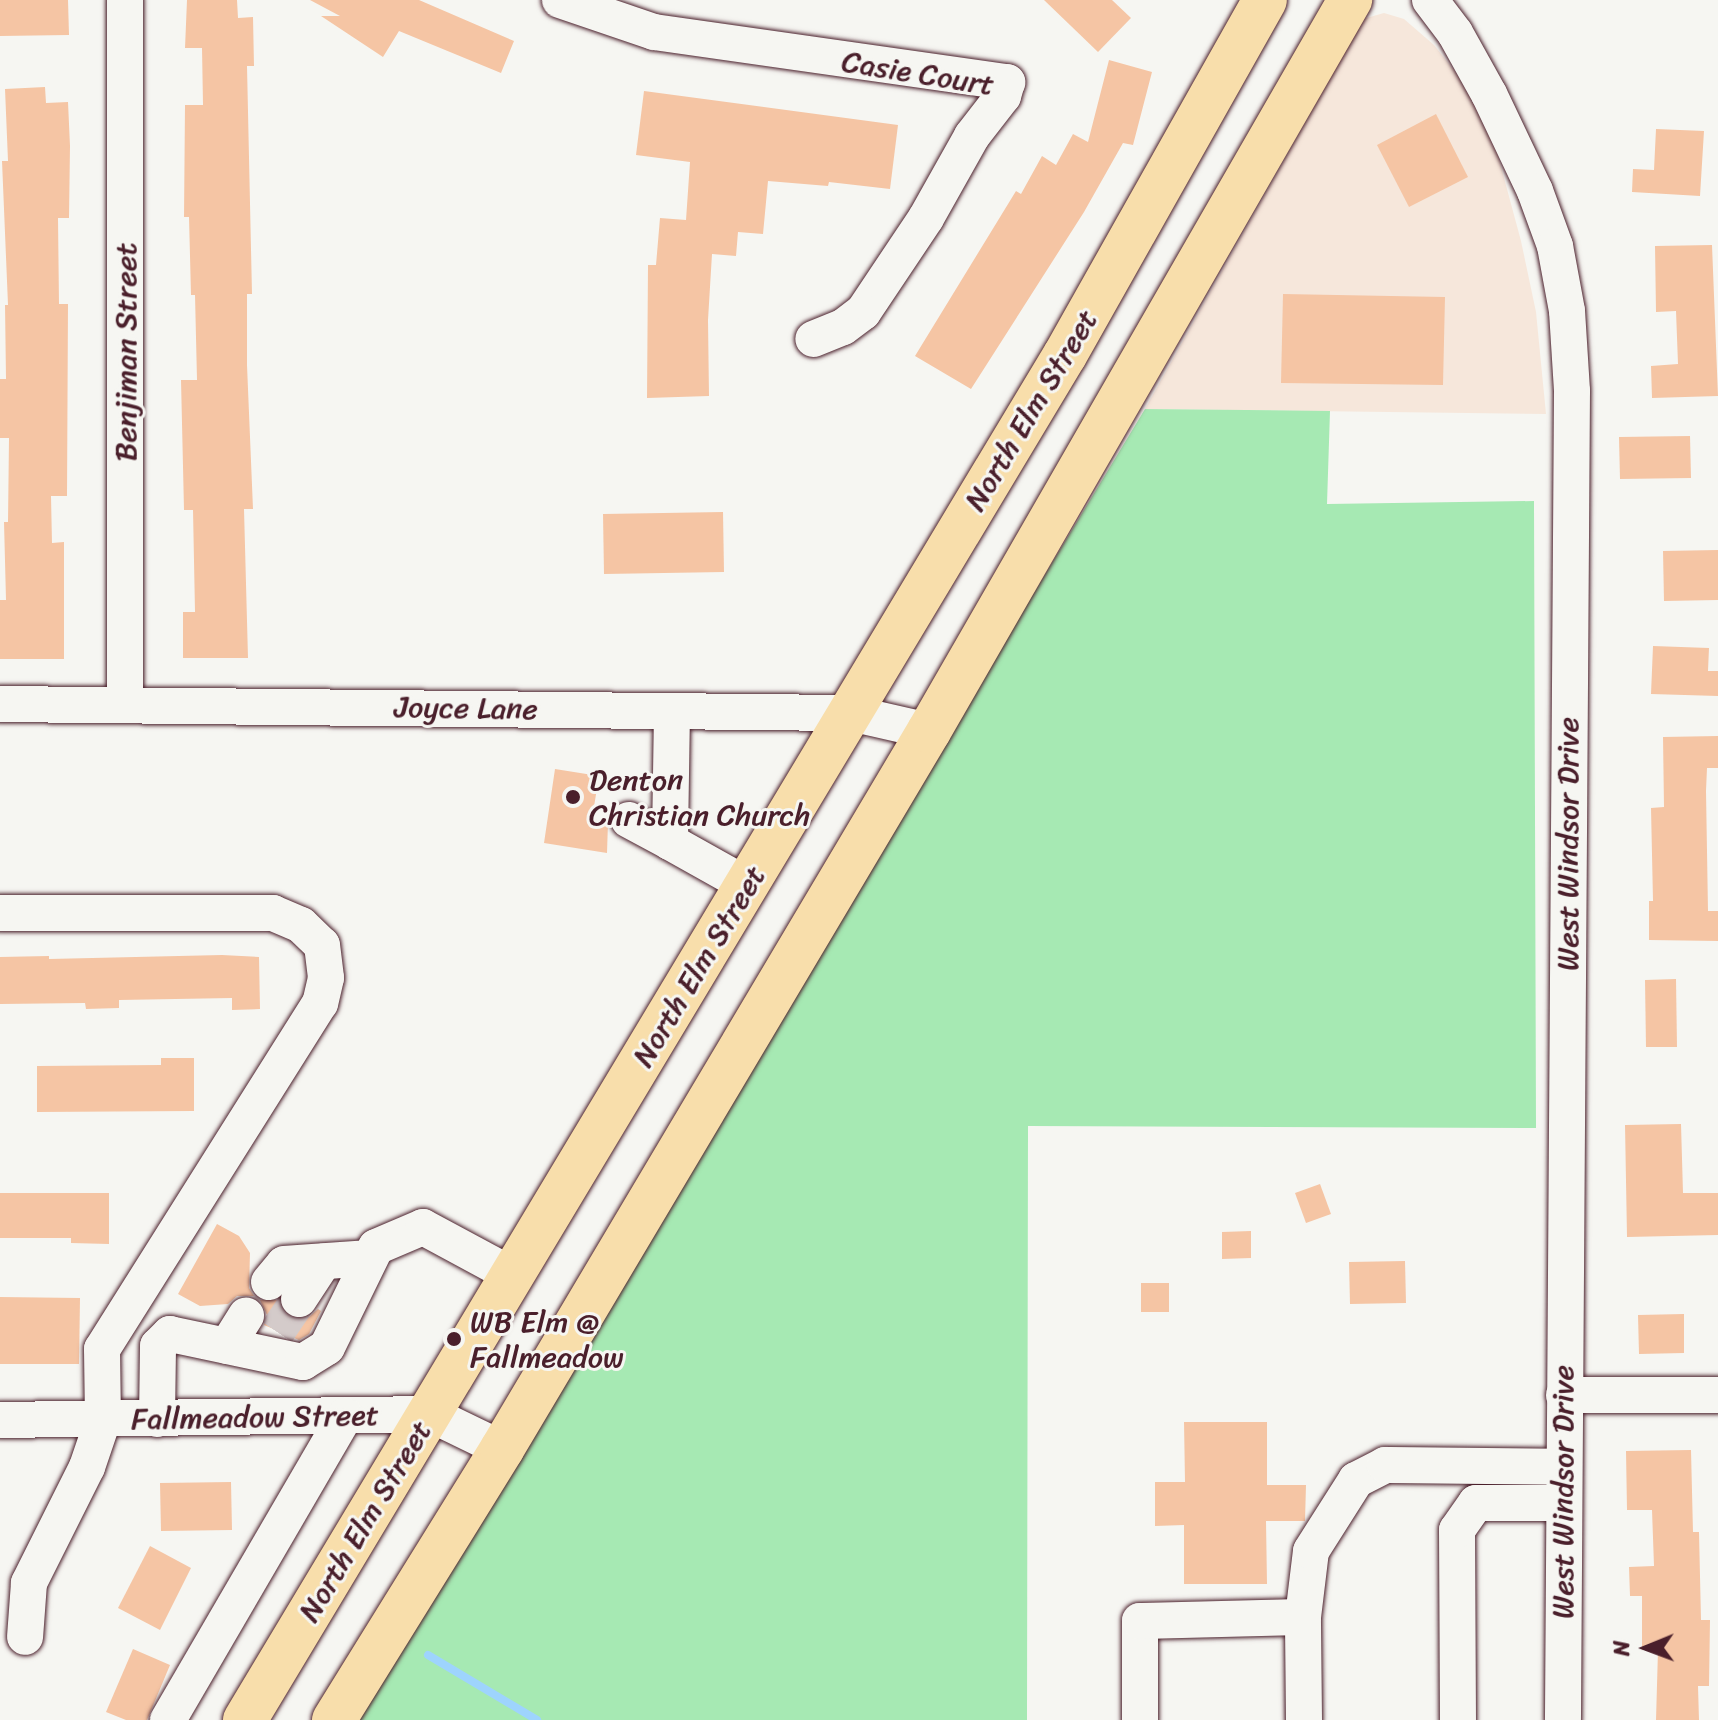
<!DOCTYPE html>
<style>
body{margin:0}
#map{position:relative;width:1718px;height:1720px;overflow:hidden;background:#f6f6f2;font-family:Sriracha,sans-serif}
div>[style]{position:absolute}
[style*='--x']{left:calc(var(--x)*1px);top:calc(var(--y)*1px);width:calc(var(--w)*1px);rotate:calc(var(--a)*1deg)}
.built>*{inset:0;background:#f6e7db}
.green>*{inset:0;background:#a6e9b3}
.stream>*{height:8px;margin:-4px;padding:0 4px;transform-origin:4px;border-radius:4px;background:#9ed4fd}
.building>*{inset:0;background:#f5c5a4}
.minor-tunnel>*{height:36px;margin-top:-18px;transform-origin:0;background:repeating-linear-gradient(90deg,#d4cbca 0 36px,transparent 0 54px)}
.roads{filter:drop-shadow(0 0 2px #4a1f2b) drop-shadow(0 0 2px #4a1f2b)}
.minor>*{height:36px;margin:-18px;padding:0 18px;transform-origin:18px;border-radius:18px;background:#f6f6f2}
.major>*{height:44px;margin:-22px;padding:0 22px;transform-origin:22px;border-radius:22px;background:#f8deab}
.dots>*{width:22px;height:22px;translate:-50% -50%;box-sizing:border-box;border:4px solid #f6f6f2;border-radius:50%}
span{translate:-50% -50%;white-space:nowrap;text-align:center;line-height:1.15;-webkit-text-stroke:6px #f6f6f2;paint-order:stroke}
.street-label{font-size:30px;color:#4a1f2b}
.poi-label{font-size:30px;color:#4a1f2b}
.left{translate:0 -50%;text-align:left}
.north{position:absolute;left:1606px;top:1608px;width:80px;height:80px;-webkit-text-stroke:6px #f6f6f2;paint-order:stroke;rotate:269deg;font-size:22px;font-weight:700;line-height:32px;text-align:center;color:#4a1f2b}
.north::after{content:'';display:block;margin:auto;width:28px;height:36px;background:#4a1f2b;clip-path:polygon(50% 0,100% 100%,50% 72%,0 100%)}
</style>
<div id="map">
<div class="built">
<div style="clip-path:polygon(1384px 13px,1404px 19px,1434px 45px,1475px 97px,1497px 152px,1521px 241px,1536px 312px,1546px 414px,1145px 409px,1363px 19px)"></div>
</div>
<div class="green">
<div style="clip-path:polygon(1145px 409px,1330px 411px,1327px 504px,1534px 501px,1536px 1128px,1028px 1126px,1027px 1720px,353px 1720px)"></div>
</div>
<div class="stream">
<div style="--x:428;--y:1655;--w:127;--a:30.8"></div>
</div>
<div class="building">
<div style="clip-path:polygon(0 0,68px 0,69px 35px,0 36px)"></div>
<div style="clip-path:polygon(187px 0,237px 0,238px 18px,253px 17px,254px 66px,247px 66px,252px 294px,247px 294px,247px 365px,253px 509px,244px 509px,248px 658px,183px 658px,183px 612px,195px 612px,193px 510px,184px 510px,181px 380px,197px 380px,195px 295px,191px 295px,189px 217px,184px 217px,185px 105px,203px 105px,202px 48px,185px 48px)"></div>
<div style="clip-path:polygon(310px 0,419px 0,514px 41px,501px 73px,399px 31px,383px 57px,321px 16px,340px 16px)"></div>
<div style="clip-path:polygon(1044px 0,1112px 0,1131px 18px,1098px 52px)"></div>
<div style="clip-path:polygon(1109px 60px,1152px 72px,1133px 145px,1123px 143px,1084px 212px,971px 389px,915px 356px,1016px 191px,1021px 194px,1042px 156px,1056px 165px,1073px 134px,1088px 142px)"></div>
<div style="clip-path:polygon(45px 87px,46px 103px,68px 102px,70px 146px,69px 218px,58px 218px,59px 304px,68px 304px,67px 496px,51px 496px,52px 543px,64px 542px,64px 659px,0 659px,0 600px,6px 600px,4px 522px,8px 522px,9px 438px,0 438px,0 379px,6px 379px,5px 305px,8px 305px,2px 161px,8px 161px,5px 89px)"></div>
<div style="clip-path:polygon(644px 91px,898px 125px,890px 189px,829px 182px,828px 186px,768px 181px,763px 234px,738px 232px,736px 256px,712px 254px,708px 320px,709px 396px,647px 398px,648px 265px,656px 265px,660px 218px,686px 220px,690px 162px,636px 155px)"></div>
<div style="clip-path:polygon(1436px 114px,1468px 177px,1409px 207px,1377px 145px)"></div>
<div style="clip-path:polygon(1656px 129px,1704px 131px,1700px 196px,1632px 192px,1633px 169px,1654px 170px)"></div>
<div style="clip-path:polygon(1712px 245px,1718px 396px,1652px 398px,1651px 366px,1678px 364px,1676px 311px,1656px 312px,1655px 246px)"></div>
<div style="clip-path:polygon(1283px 294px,1445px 297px,1443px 385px,1281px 383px)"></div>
<div style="clip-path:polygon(1690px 436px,1691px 478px,1620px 479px,1619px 437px)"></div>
<div style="clip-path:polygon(723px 512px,724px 572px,604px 574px,603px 514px)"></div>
<div style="clip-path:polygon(1718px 550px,1718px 600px,1664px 601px,1663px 551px)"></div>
<div style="clip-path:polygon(1653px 646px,1709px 648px,1708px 671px,1718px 671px,1718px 696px,1651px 694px)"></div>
<div style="clip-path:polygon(1718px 736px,1718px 768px,1707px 768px,1706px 791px,1708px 911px,1718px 911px,1718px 941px,1649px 940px,1649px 901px,1653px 901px,1651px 808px,1664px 807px,1663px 737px)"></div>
<div style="clip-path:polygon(555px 769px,599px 776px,592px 819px,608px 822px,607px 853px,544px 843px)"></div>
<div style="clip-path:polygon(222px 955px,259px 957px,260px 1009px,232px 1010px,232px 998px,119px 1000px,119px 1008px,86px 1009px,85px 1003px,0 1004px,0 957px,49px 956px,49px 959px)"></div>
<div style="clip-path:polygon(1676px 979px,1677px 1047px,1646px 1047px,1645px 980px)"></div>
<div style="clip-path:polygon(161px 1058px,194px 1058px,194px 1111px,37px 1112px,37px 1066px,161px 1065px)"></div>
<div style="clip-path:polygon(1681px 1124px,1683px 1193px,1718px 1193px,1718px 1235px,1627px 1237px,1625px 1125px)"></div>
<div style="clip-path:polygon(1320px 1184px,1331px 1214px,1306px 1223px,1295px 1193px)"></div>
<div style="clip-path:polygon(0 1193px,109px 1193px,109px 1244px,71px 1243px,71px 1238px,0 1238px)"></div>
<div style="clip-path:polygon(217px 1224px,239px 1236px,250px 1253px,249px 1288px,254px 1296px,237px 1296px,228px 1304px,200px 1306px,178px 1294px)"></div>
<div style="clip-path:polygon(1251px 1231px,1251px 1258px,1222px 1259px,1222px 1232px)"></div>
<div style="clip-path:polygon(1405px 1261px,1406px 1303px,1350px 1304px,1349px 1262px)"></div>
<div style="clip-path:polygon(1141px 1283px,1169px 1283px,1169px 1312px,1141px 1312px)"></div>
<div style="clip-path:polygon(0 1297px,80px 1298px,79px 1364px,0 1364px)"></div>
<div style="clip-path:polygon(260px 1300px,278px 1300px,287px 1316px,297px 1320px,309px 1317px,318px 1309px,321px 1311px,309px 1334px,299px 1340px,264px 1325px,267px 1315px)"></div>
<div style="clip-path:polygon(1684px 1314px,1684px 1353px,1639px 1354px,1638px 1315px)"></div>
<div style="clip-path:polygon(1184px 1422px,1267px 1422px,1267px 1485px,1306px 1485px,1305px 1521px,1266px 1521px,1267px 1584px,1184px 1584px,1184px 1525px,1155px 1526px,1155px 1482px,1185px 1482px)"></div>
<div style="clip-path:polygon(1691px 1450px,1693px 1532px,1699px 1532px,1701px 1620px,1710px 1620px,1709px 1686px,1698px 1686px,1699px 1720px,1656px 1720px,1658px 1650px,1642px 1650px,1642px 1596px,1630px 1596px,1629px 1567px,1654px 1566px,1652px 1510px,1627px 1510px,1626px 1451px)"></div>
<div style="clip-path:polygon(231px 1482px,232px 1530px,161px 1531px,160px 1483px)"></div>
<div style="clip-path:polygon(150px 1546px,191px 1568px,160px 1630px,118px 1608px)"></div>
<div style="clip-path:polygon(133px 1649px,170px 1665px,147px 1720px,126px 1720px,106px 1712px)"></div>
</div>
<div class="minor-tunnel">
<div style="--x:277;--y:1332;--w:40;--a:-56"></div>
</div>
<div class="roads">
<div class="minor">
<div style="--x:125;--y:0;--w:703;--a:90"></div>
<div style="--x:560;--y:0;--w:99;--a:18.8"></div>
<div style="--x:654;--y:32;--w:357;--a:8.1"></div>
<div style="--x:1007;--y:82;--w:15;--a:106"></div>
<div style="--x:1003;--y:96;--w:51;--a:127.8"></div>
<div style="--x:972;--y:136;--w:94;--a:119.3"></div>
<div style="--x:926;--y:218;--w:113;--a:123.8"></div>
<div style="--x:863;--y:312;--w:25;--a:143"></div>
<div style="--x:843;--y:327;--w:32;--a:158"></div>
<div style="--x:1430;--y:0;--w:41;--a:52.9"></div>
<div style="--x:1455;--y:33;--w:70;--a:60.9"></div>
<div style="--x:1489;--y:94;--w:107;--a:64.6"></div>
<div style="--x:1535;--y:191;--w:59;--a:70"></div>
<div style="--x:1555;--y:246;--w:66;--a:79.5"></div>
<div style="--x:1567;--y:311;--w:80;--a:86.4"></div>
<div style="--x:1572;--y:391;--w:1329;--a:90.39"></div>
<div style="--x:0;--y:704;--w:850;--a:0.61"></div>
<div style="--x:850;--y:713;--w:81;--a:12.8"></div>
<div style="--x:672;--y:711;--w:131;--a:90.9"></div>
<div style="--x:670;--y:842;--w:88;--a:29.2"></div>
<div style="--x:629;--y:820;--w:47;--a:28.2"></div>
<div style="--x:0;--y:913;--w:273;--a:0"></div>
<div style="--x:273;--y:913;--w:30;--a:23"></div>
<div style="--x:301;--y:925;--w:29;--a:44"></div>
<div style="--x:322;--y:945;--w:33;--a:83"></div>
<div style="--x:326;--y:978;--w:26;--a:103"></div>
<div style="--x:320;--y:1003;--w:409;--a:122.2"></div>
<div style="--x:102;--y:1349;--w:71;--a:89.2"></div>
<div style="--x:103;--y:1420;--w:50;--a:108.8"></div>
<div style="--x:87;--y:1467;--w:130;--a:116.6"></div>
<div style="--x:29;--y:1583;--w:54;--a:94.2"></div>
<div style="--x:269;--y:1282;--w:23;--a:-50"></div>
<div style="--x:284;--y:1264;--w:86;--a:-4"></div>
<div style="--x:299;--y:1299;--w:45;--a:-56.7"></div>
<div style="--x:227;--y:1346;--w:36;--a:-58"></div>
<div style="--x:1564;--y:1395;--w:154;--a:0"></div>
<div style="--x:157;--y:1419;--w:73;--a:-89.2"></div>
<div style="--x:158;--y:1346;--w:17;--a:-45"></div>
<div style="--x:170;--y:1334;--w:136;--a:11.9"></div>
<div style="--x:303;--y:1362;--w:28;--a:-32"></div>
<div style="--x:327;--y:1347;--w:111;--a:-63.9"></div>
<div style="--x:376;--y:1247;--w:51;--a:-23.1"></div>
<div style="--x:423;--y:1227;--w:103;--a:28.3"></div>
<div style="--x:0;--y:1420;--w:430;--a:-0.8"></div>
<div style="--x:430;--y:1414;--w:80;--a:25.9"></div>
<div style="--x:168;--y:1720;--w:352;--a:-59.8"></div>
<div style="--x:1140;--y:1720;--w:99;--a:-90"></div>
<div style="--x:1140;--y:1621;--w:163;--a:-1.4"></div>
<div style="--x:1304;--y:1720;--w:103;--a:-90.6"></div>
<div style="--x:1303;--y:1617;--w:66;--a:-83.1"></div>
<div style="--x:1311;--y:1551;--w:84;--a:-57.6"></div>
<div style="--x:1356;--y:1480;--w:33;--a:-27"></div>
<div style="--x:1385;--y:1465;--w:179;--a:0.6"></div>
<div style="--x:1458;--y:1720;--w:190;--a:-90.3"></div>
<div style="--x:1457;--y:1530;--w:33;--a:-55"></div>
<div style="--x:1476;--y:1503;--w:87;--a:0"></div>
</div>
<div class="major">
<div style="--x:245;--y:1720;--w:1592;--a:-59.01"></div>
<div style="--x:1065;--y:355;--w:407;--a:-60.6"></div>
<div style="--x:334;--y:1720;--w:319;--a:-58.2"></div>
<div style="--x:502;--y:1449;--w:835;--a:-59.26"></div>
<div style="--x:929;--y:731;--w:844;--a:-60.06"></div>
</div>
</div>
<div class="dots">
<div style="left:573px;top:797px;background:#4a1f2b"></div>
<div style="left:454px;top:1339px;background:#4a1f2b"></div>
</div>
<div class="street-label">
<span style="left:918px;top:73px;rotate:9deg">Casie Court</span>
<span style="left:126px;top:352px;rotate:-90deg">Benjiman Street</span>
<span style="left:1031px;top:410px;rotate:-59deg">North Elm Street</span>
<span style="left:466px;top:708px;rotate:1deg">Joyce Lane</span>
<span style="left:1568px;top:844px;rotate:-90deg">West Windsor Drive</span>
<span style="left:699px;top:966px;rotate:-59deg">North Elm Street</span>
<span style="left:255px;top:1417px;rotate:-1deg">Fallmeadow Street</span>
<span style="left:1563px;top:1492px;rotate:-90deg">West Windsor Drive</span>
<span style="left:365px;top:1521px;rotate:-59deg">North Elm Street</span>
</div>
<div class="poi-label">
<span class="left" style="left:589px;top:797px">Denton<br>Christian Church</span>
<span class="left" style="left:470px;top:1339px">WB Elm @<br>Fallmeadow</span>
</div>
<div class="north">N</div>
</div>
